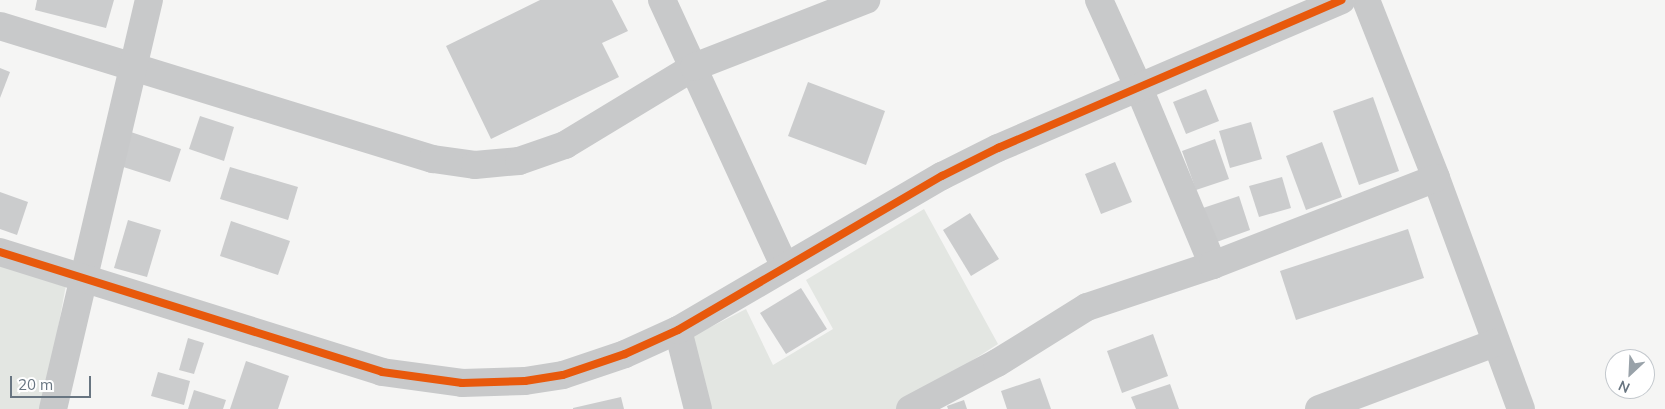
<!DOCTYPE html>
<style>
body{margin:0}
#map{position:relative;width:1665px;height:409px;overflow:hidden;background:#f5f5f4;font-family:Mulish,sans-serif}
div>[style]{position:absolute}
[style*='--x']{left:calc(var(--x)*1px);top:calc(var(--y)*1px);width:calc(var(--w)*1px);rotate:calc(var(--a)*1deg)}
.green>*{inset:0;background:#e3e6e2}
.building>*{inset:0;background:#cbcccd}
.minor>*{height:28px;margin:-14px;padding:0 14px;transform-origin:14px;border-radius:14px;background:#c8c9ca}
.tertiary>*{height:28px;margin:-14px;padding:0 14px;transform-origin:14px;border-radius:14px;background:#c8c9ca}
.cycleway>*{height:8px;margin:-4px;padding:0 4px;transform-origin:4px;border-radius:4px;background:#e8590c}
span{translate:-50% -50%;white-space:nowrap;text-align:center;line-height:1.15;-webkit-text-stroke:5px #fff;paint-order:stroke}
.north{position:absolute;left:1605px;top:349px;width:50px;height:50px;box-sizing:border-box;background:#fff;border:1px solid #c3c8cd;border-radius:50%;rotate:205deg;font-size:14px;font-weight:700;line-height:20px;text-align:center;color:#687581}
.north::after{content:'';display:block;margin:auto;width:18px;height:22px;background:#99a2a9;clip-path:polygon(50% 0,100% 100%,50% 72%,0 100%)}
.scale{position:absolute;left:10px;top:376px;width:81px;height:22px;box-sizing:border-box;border:2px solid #687581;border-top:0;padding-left:6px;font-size:15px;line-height:18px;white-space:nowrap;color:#687581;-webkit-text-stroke:4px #fff;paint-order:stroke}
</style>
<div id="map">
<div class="green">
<div style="clip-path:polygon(924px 209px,998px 344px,904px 404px,906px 409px,708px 409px,689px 338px,746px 309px,773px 365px,833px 329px,806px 280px)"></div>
<div style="clip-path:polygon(0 265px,66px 285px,43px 409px,0 409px)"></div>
</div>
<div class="building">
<div style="clip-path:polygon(37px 0,114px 0,106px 28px,35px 10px)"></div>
<div style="clip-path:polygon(540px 0,612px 0,628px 31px,602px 43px,619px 77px,491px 139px,446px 46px)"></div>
<div style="clip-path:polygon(0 68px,10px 72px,0 98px)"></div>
<div style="clip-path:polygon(808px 82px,885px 111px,866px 165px,788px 136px)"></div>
<div style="clip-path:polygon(1206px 89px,1219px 121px,1186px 134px,1173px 102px)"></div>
<div style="clip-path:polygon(1373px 97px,1399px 171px,1359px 185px,1333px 111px)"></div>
<div style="clip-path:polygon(200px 116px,234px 127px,224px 161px,189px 149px)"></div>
<div style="clip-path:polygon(1251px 122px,1262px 159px,1230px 168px,1219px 131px)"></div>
<div style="clip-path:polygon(125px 130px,181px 149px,170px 182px,114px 164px)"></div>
<div style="clip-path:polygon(1215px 139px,1229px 179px,1196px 190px,1182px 151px)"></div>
<div style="clip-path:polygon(1322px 142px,1342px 197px,1306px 210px,1286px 156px)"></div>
<div style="clip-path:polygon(1115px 162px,1132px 202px,1101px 214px,1085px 174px)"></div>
<div style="clip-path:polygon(230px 167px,298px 187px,288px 220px,220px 199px)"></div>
<div style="clip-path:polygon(1282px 177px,1291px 208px,1259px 217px,1249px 186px)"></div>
<div style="clip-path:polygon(0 192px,28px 202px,17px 235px,0 229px)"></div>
<div style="clip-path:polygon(1239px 196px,1250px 230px,1211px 244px,1200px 209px)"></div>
<div style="clip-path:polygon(970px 213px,999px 259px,971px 276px,943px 230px)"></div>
<div style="clip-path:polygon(128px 220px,161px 230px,147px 277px,114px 268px)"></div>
<div style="clip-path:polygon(231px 221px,290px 241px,278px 275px,220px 256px)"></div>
<div style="clip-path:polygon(1408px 229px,1424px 278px,1296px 320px,1280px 271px)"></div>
<div style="clip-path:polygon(801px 288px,827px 329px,786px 354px,760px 313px)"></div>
<div style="clip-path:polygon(1153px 334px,1168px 376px,1122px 393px,1107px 351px)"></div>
<div style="clip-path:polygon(188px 338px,204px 343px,194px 374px,179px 370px)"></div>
<div style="clip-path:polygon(246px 361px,289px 376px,278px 409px,230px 409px)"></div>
<div style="clip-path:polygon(158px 372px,190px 381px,184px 405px,151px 396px)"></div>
<div style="clip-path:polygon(1040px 378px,1051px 409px,1007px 409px,1001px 391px)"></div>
<div style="clip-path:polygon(1170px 384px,1179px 409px,1136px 409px,1131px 397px)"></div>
<div style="clip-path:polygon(194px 390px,226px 400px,223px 409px,188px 409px)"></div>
<div style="clip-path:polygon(621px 397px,624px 409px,573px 409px,573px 408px)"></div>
<div style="clip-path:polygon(964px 400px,967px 409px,948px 409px,947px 406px)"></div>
</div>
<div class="minor">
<div style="--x:662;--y:0;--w:294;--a:65.3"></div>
<div style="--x:1366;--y:0;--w:191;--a:68.5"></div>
<div style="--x:1436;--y:178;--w:246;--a:69.8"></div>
<div style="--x:0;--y:26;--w:453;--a:17.1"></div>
<div style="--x:433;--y:159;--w:42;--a:8.1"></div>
<div style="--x:475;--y:165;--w:44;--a:-5.2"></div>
<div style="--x:519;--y:161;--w:49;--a:-19.2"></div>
<div style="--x:565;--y:145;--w:151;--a:-31.2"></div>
<div style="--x:694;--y:67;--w:185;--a:-21.3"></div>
<div style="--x:1138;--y:86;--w:194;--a:67.3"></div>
<div style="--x:678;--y:330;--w:81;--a:75.8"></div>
<div style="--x:53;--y:409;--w:420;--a:-76.8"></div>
<div style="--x:910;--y:409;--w:98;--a:-27.9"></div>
<div style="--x:997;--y:363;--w:106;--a:-31.9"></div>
<div style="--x:1087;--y:307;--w:133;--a:-18.4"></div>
<div style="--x:1213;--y:265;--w:239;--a:-21.3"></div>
<div style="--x:1319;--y:409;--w:188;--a:-20.6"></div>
</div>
<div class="tertiary">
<div style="--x:1099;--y:0;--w:94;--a:65.6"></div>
<div style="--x:0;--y:252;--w:400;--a:17.4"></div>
<div style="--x:382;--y:372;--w:81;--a:7.8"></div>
<div style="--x:462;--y:383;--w:63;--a:-1.8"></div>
<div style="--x:525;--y:381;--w:38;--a:-9"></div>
<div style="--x:563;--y:375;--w:65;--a:-18.7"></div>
<div style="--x:625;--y:354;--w:58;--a:-24.4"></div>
<div style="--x:678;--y:330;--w:306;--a:-30.3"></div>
<div style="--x:942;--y:176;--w:63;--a:-26.6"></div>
<div style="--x:998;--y:148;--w:374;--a:-23.3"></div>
</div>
<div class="cycleway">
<div style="--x:0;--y:252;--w:400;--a:17.4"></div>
<div style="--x:382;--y:372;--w:81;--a:7.8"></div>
<div style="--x:462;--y:383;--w:63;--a:-1.8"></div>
<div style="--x:525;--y:381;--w:38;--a:-9"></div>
<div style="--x:563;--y:375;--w:65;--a:-18.7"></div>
<div style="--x:625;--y:354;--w:58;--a:-24.4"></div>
<div style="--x:678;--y:330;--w:306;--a:-30.3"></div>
<div style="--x:942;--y:176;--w:63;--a:-26.6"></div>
<div style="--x:998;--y:148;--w:374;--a:-23.3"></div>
</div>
<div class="north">N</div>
<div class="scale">20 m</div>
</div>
